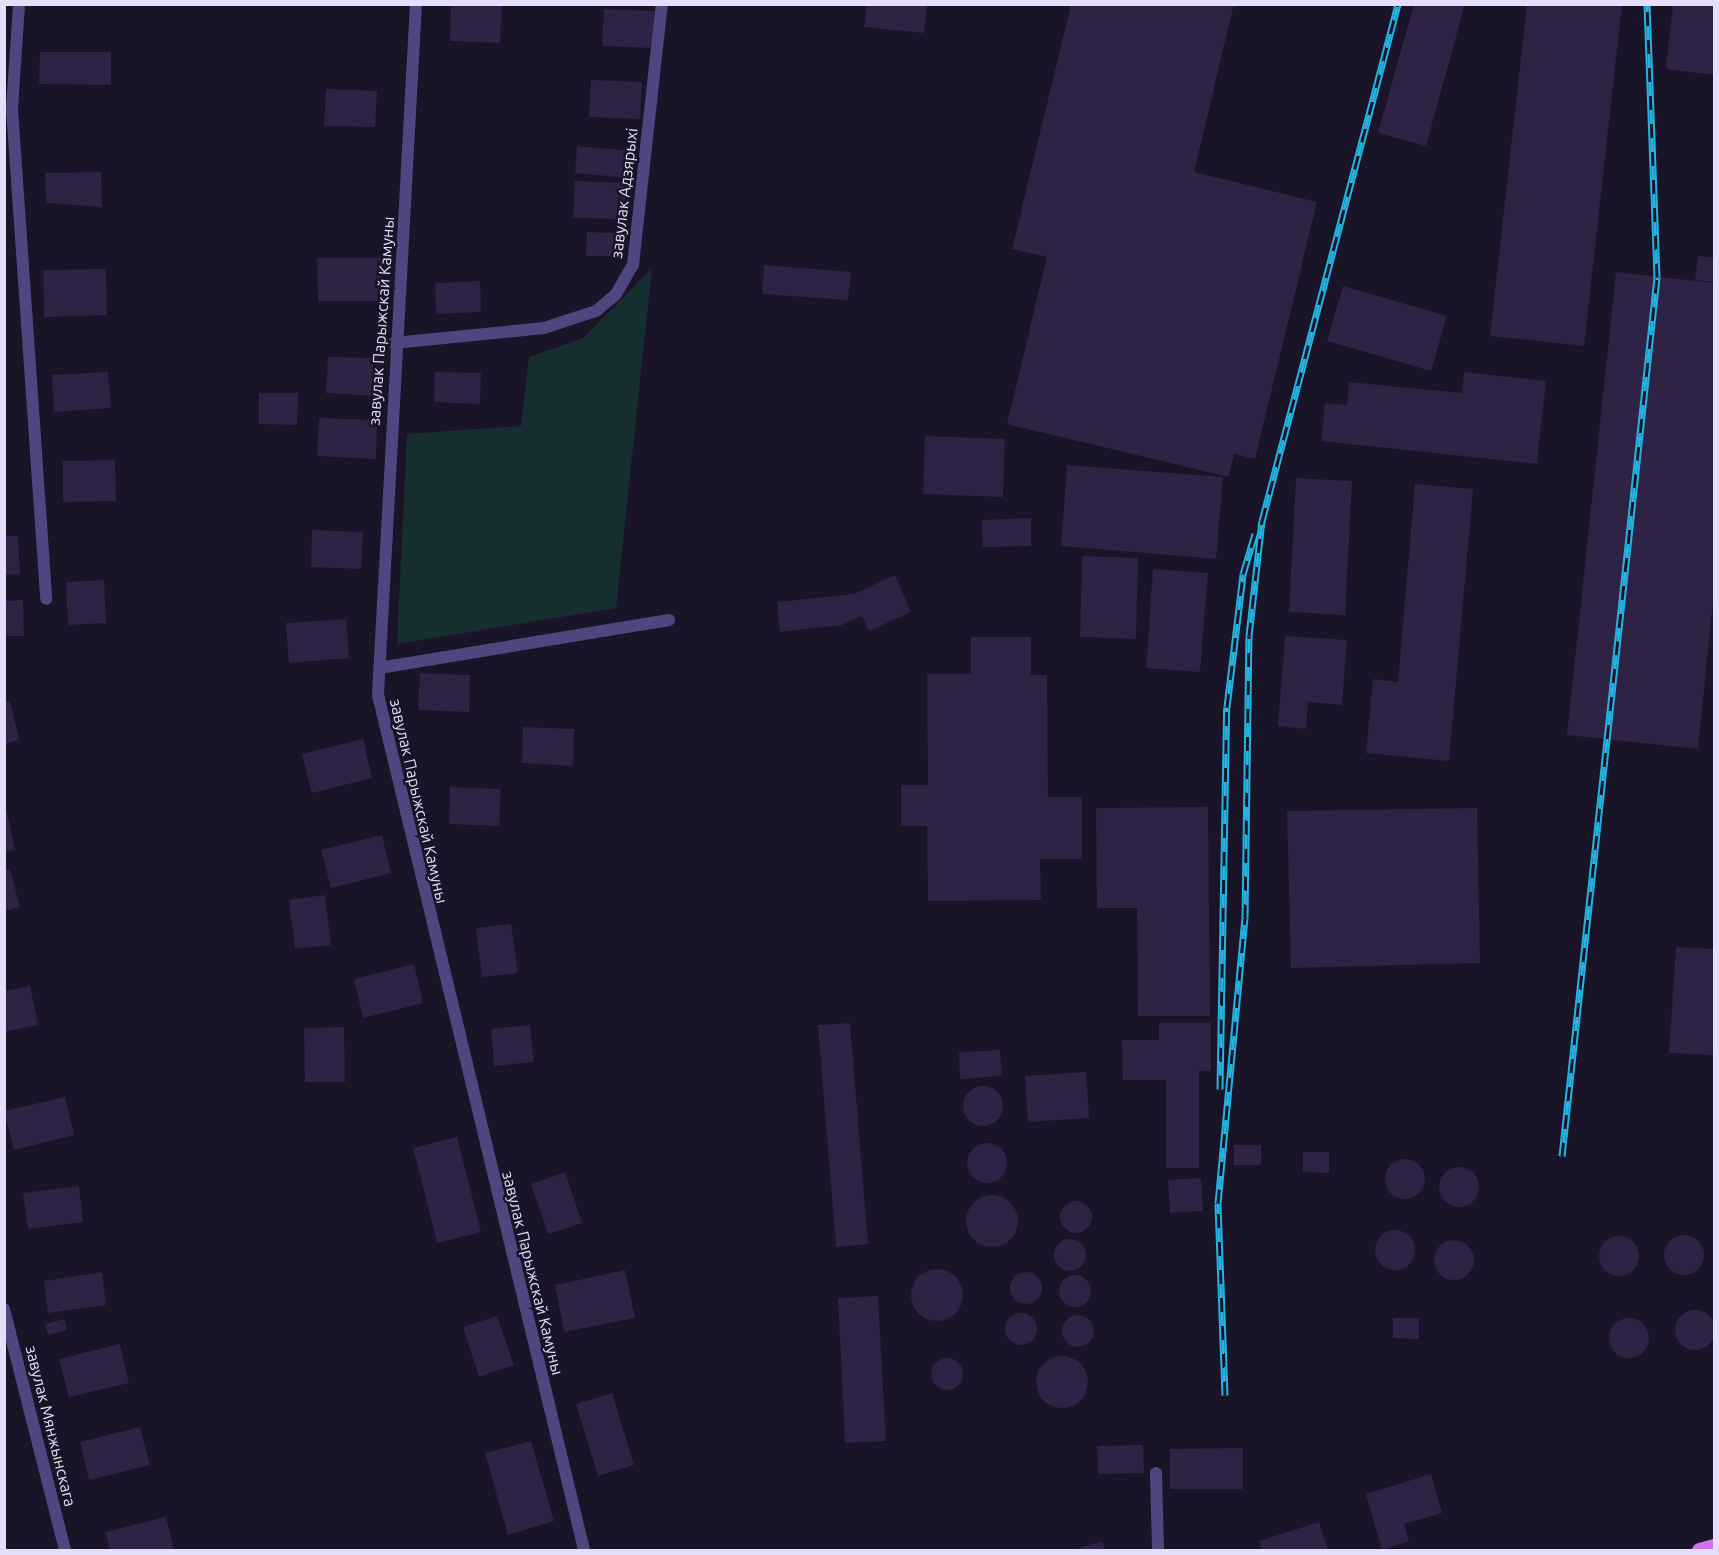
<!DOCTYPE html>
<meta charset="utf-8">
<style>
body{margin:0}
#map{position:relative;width:1719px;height:1555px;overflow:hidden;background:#191427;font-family:Ubuntu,sans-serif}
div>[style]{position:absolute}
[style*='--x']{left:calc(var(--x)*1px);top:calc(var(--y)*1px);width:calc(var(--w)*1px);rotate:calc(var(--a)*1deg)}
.green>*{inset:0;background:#172e30}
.building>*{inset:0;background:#2e2245}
.round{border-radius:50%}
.service>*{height:12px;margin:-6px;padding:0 6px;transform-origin:6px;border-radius:6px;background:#4f457f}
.minor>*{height:12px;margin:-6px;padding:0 6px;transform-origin:6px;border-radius:6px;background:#4f457f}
.primary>*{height:15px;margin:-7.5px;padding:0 7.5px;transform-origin:7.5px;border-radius:7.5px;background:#cf74ec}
.rail>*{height:7px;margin-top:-3.5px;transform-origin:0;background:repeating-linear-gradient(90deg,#191427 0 14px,#24b4e1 0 28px);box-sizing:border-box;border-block:2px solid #24b4e1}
span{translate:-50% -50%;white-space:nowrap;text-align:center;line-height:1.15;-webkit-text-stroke:5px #191427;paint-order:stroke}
.street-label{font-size:16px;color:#e5defa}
.frame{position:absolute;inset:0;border:6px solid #e5defa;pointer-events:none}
</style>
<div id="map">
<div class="green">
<div style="clip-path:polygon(652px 268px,616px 608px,397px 644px,407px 434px,521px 426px,529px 357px,583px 338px)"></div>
</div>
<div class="building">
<div style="clip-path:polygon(451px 4px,502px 6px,500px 43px,450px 41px)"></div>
<div style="clip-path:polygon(867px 4px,927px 4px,924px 33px,864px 27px)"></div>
<div style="clip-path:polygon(1071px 4px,1234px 4px,1194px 172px,1317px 202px,1255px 459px,1234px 454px,1229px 477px,1007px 424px,1047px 257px,1012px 249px)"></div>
<div style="clip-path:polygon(1414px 4px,1465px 4px,1426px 146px,1378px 133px)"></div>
<div style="clip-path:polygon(1527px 4px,1622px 4px,1584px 346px,1490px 336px)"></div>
<div style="clip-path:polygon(1673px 5px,1714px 5px,1714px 75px,1666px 69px)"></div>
<div style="clip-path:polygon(604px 9px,655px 11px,653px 48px,602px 46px)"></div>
<div style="clip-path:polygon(40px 52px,111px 52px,111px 85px,39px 84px)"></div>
<div style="clip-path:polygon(591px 80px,642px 82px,640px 119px,589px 117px)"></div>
<div style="clip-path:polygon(326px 89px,377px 91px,375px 127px,324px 126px)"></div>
<div style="clip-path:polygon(577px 146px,631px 151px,629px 178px,575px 173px)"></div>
<div style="clip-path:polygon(101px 172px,102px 207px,46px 203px,45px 173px)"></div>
<div style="clip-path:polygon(575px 181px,625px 183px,624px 219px,573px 218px)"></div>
<div style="clip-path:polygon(587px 232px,615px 233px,615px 256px,586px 256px)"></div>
<div style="clip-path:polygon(1698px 256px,1714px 258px,1714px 282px,1695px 280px)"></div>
<div style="clip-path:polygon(317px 258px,382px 258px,382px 301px,318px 301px)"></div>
<div style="clip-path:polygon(764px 265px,851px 272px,848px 300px,762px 294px)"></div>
<div style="clip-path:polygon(106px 269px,107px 315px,44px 317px,43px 270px)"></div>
<div style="clip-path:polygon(1616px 272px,1714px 283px,1714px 592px,1698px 749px,1567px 735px)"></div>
<div style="clip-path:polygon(480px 281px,481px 312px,436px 314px,435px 283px)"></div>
<div style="clip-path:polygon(1343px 286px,1447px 316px,1431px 371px,1327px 341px)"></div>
<div style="clip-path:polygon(328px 357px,379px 358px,377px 396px,326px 393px)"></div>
<div style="clip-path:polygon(108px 372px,111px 408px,54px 412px,52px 375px)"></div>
<div style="clip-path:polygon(435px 372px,481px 373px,480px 404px,434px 402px)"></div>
<div style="clip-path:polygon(1464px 372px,1546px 381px,1537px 464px,1321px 441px,1325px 403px,1347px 405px,1349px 382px,1462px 393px)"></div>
<div style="clip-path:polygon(259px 393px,298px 393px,297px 425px,259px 424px)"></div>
<div style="clip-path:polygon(319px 418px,377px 420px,376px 459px,317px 456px)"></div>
<div style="clip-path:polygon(925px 436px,1005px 439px,1003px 497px,923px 494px)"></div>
<div style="clip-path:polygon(115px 460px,116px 501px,63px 502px,63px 461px)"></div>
<div style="clip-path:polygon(1067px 465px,1223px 477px,1216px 559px,1061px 546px)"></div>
<div style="clip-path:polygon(1296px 478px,1352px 481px,1345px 615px,1289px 612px)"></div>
<div style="clip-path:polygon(1415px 484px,1473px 489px,1449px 761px,1366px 753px,1373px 679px,1398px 682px)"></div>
<div style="clip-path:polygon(1031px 518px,1031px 546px,983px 547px,982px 520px)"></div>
<div style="clip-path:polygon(312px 530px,363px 532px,361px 569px,311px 567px)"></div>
<div style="clip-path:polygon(4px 536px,18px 536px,20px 574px,4px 575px)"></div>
<div style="clip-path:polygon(1082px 556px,1138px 558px,1136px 639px,1080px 637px)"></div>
<div style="clip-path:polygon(1153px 569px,1208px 573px,1200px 672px,1146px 668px)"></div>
<div style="clip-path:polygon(895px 575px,911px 612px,869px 631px,862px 616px,842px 625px,780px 632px,777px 602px,854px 594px)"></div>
<div style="clip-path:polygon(104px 580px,106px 623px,68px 625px,66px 582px)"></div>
<div style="clip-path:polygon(23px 600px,24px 636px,4px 636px,4px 601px)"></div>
<div style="clip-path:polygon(346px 619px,349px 658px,289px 663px,286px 623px)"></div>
<div style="clip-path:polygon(1285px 636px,1347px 640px,1342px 705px,1308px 702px,1306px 729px,1278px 726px)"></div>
<div style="clip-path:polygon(971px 637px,1031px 637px,1031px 675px,1047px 675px,1048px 797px,1082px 797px,1082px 859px,1040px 859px,1041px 900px,928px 901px,927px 826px,901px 826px,901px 785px,928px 785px,927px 674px,971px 674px)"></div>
<div style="clip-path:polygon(420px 673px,470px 675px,469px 712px,418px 710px)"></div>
<div style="clip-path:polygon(10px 701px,19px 740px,4px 744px,4px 703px)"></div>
<div style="clip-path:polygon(523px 727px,574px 729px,573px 766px,522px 763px)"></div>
<div style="clip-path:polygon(363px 739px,372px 778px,312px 793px,302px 754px)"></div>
<div style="clip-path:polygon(450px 787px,501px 789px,499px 826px,449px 824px)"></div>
<div style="clip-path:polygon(4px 797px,15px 850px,4px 852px)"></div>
<div style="clip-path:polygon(1208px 807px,1210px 1016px,1138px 1016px,1137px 908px,1097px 908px,1096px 808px)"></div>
<div style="clip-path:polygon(1477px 808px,1480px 963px,1291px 968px,1287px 811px)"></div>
<div style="clip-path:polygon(382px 835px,391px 873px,331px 888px,321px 850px)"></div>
<div style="clip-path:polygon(10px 869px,20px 907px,4px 911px,4px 870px)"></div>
<div style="clip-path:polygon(325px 895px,331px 945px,295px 949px,289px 900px)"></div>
<div style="clip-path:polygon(511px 924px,518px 973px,482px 977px,476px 928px)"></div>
<div style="clip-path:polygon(1676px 947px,1714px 949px,1714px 1055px,1669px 1053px)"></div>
<div style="clip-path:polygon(414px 964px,423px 1003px,363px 1018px,354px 979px)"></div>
<div style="clip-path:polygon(30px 986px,38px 1025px,4px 1032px,4px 991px)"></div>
<div style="clip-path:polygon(850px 1023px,868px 1244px,836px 1247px,818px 1025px)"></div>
<div style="clip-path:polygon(1159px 1023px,1211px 1023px,1211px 1071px,1199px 1071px,1199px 1168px,1166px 1168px,1166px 1080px,1123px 1080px,1122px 1040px,1159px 1040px)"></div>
<div style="clip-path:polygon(530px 1025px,534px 1062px,494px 1066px,491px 1029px)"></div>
<div style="clip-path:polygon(344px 1027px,345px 1082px,305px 1082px,304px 1028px)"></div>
<div style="clip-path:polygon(1000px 1050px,1002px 1076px,960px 1079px,959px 1052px)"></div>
<div style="clip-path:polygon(1086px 1072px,1089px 1118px,1028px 1122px,1025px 1076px)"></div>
<div class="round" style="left:963px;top:1086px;width:40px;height:40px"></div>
<div style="clip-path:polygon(65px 1097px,74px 1135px,14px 1150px,4px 1111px)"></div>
<div style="clip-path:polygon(457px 1137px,481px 1232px,437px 1243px,413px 1148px)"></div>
<div class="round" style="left:967px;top:1143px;width:40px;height:40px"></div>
<div style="clip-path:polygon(1234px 1145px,1261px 1145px,1261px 1165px,1234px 1165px)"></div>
<div style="clip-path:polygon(1303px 1152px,1329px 1152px,1329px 1173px,1303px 1172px)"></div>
<div class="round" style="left:1385px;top:1159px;width:40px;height:40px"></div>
<div class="round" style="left:1439px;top:1167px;width:40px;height:40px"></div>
<div style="clip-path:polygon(565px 1172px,582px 1223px,548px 1234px,531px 1184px)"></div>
<div style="clip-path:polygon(1201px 1178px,1203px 1211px,1170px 1213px,1168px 1180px)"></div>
<div style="clip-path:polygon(79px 1186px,83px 1222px,28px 1229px,23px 1193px)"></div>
<div class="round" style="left:966px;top:1195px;width:52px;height:52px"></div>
<div class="round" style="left:1060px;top:1201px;width:32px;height:32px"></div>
<div class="round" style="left:1375px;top:1230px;width:40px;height:40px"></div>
<div class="round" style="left:1664px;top:1235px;width:40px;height:40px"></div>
<div class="round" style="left:1599px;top:1236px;width:40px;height:40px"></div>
<div class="round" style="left:1054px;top:1239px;width:32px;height:32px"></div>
<div class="round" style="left:1434px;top:1240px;width:40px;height:40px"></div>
<div class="round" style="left:911px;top:1269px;width:52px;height:52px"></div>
<div style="clip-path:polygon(625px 1270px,635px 1318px,564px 1332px,555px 1285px)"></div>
<div class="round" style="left:1010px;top:1272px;width:32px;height:32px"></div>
<div style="clip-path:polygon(102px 1272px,106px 1305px,48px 1313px,44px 1281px)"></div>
<div class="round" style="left:1059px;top:1275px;width:32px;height:32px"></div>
<div style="clip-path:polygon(878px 1296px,886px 1441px,845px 1443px,838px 1298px)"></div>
<div class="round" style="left:1675px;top:1310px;width:40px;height:40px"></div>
<div class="round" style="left:1005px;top:1313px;width:32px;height:32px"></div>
<div class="round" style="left:1062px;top:1315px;width:32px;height:32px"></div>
<div style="clip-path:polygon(497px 1316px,514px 1365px,479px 1377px,463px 1327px)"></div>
<div style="clip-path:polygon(1393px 1318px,1419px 1318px,1419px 1339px,1393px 1338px)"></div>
<div class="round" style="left:1609px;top:1318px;width:40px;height:40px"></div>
<div style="clip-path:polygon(64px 1319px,67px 1330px,48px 1335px,45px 1324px)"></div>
<div style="clip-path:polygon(120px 1344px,129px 1383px,69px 1397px,59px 1359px)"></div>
<div class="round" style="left:1036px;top:1356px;width:52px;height:52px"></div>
<div class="round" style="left:931px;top:1358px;width:32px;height:32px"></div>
<div style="clip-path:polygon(612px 1393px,634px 1465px,598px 1476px,576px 1404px)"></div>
<div style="clip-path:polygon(140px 1427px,150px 1465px,89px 1480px,80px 1442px)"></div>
<div style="clip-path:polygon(531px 1441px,554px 1521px,508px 1535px,485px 1453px)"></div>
<div style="clip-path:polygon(1143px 1445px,1144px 1473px,1098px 1474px,1097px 1446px)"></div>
<div style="clip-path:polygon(1243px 1448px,1243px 1489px,1170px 1489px,1170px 1449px)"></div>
<div style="clip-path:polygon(1431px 1474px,1442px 1513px,1404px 1524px,1409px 1541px,1382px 1550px,1366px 1494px)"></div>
<div style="clip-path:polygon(166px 1517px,174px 1550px,110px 1550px,105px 1532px)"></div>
<div style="clip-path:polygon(1319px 1522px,1328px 1550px,1262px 1550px,1259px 1541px)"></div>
<div style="clip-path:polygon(1102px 1541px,1105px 1550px,1074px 1550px)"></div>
</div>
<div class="service">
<div style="--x:379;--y:668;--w:294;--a:-9.4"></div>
<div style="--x:1156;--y:1473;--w:77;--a:88.5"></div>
</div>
<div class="minor">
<div style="--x:19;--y:4;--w:105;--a:93.8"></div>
<div style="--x:12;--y:109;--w:491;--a:86"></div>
<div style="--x:416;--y:4;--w:692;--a:93.15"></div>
<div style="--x:378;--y:695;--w:879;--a:76.45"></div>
<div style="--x:394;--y:343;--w:151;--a:-5.7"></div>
<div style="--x:544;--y:328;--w:55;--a:-18.1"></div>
<div style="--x:596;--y:311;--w:26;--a:-40"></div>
<div style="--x:616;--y:294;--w:34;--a:-60"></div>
<div style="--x:633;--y:265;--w:263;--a:-83.7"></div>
<div style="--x:4;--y:1309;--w:249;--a:75.8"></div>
</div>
<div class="primary">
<div style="--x:1699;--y:1550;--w:16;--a:-15"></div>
</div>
<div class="rail">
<div style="--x:1220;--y:1089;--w:382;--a:-89"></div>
<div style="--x:1227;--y:707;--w:134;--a:-83.1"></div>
<div style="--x:1243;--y:574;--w:42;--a:-73.3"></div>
<div style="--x:1562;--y:1156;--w:884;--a:-83.83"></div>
<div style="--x:1657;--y:277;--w:273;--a:-92.1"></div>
<div style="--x:1225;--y:1395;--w:192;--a:-92.1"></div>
<div style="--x:1218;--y:1203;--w:286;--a:-84.6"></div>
<div style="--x:1245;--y:918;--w:282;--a:-89.2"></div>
<div style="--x:1249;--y:636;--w:116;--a:-83.6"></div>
<div style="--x:1262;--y:521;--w:535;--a:-75.26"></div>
</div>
<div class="street-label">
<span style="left:624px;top:193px;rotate:-83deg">завулак Адзярыхі</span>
<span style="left:381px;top:321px;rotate:-86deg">завулак Парыжскай Камуны</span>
<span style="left:419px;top:801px;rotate:77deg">завулак Парыжскай Камуны</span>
<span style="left:533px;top:1273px;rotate:76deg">завулак Парыжскай Камуны</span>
<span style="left:51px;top:1426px;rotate:76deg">завулак Мянжынскага</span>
</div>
<div class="frame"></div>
</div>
